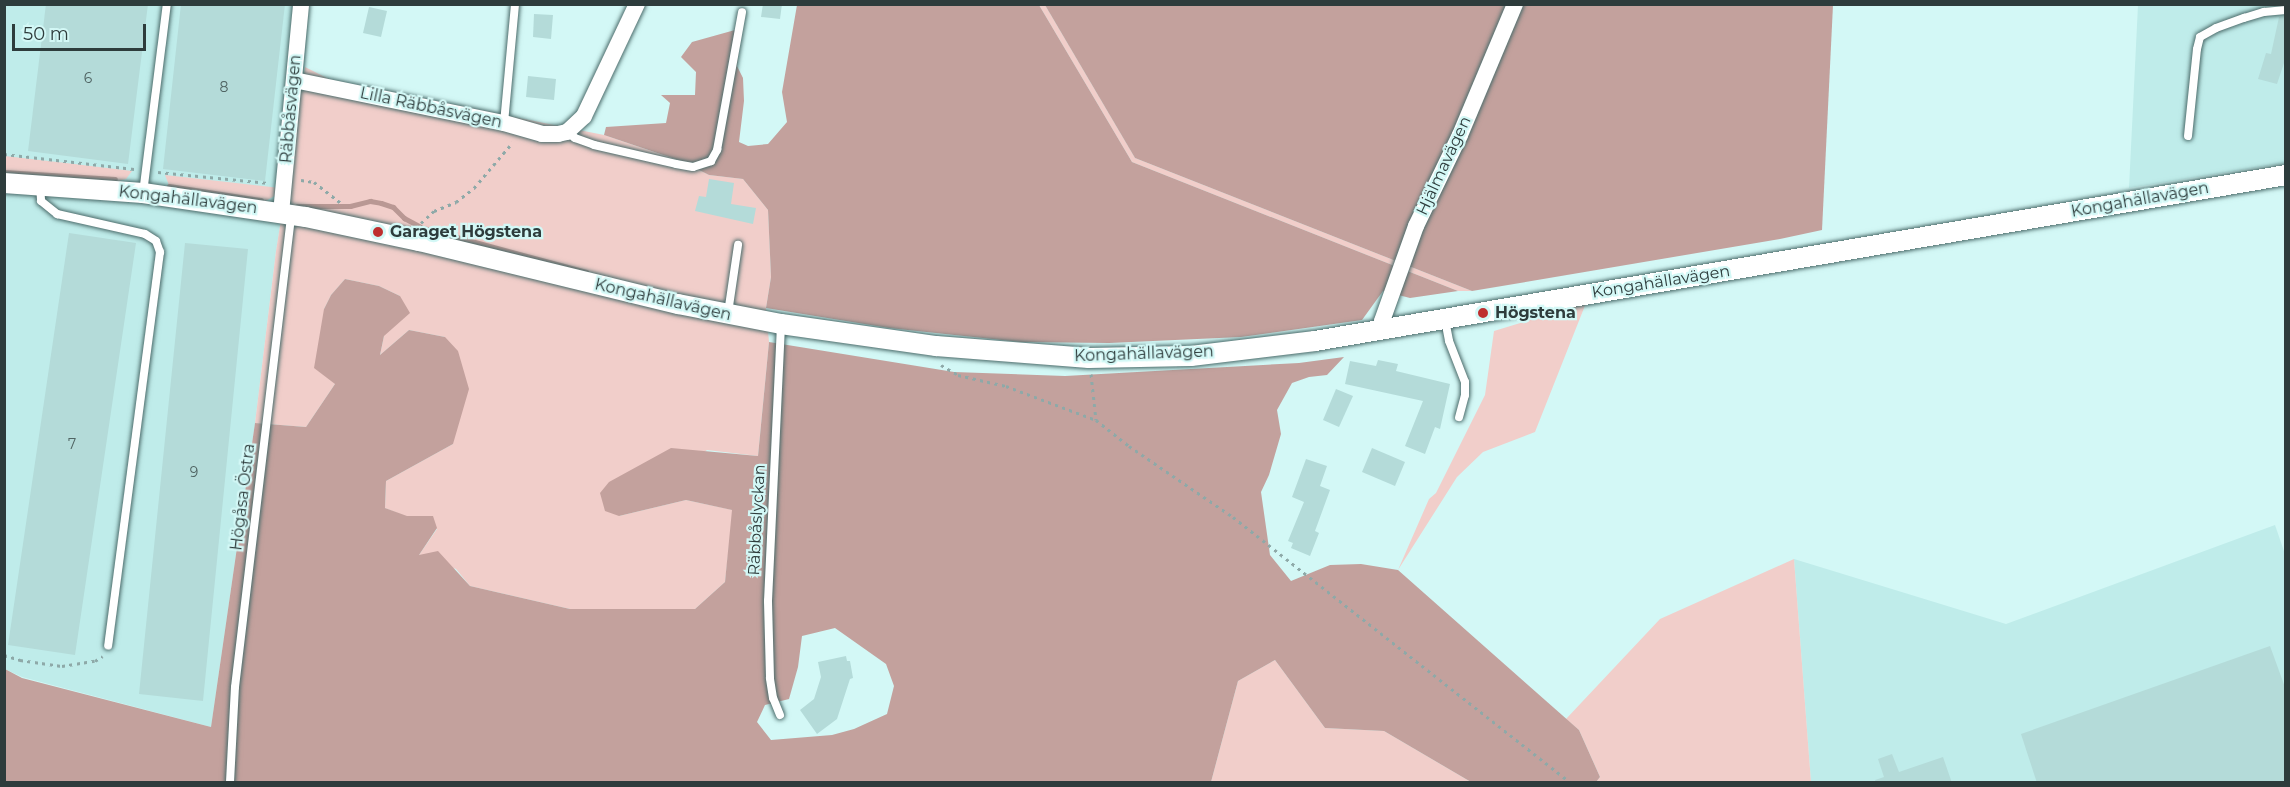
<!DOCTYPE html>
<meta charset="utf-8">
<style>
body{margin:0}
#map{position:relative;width:2290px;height:787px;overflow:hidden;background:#d3f8f6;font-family:Montserrat,sans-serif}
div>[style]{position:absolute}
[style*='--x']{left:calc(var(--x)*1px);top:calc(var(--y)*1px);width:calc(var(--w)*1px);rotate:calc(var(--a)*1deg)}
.built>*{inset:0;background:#bfecea}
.green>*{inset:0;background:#f1ceca}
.forest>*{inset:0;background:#c3a19d}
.stream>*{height:5px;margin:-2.5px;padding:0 2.5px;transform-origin:2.5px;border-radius:2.5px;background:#b99894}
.building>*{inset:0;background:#b4dbd9}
.path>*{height:3px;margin-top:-1.5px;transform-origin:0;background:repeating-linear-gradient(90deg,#8ea9a8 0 3px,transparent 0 7.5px)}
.roads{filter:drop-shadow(0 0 2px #4b6b6a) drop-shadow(0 0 2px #4b6b6a)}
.service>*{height:8px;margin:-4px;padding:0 4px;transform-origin:4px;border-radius:4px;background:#fff}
.minor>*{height:16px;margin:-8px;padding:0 8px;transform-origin:8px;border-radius:8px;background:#fff}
.tertiary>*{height:20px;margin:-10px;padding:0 10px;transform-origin:10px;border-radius:10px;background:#fff}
.dots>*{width:16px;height:16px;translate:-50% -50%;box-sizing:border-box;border:3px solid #d3f8f6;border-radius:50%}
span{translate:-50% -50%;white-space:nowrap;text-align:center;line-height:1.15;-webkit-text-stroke:4.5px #d3f8f6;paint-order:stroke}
.number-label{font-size:14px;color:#506463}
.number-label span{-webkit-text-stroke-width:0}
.street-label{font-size:16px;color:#2e3c3c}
.poi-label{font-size:16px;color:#2e3c3c;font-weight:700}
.left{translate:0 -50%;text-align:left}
.frame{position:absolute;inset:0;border:6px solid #2e3c3c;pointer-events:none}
.scale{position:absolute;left:12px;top:24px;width:134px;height:27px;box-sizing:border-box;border:3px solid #2e3c3c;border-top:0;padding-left:8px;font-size:18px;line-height:21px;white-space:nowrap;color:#2e3c3c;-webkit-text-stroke:4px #d3f8f6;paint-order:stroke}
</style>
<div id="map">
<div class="built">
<div style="clip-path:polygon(5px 5px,309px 5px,305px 67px,276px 251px,255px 423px,211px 727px,22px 677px,5px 669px)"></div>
<div style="clip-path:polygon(2138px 5px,2285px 5px,2285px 163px,2129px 188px)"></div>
<div style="clip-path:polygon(2275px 525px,2286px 557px,2285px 782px,1811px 782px,1794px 559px,2006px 624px)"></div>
</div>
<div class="green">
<div style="clip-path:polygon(1039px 5px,1045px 5px,1135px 158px,1472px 291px,1458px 291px,1132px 162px)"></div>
<div style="clip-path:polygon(305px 67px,331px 80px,604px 135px,681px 161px,709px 175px,743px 179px,768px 210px,771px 277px,766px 308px,769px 342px,758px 456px,707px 450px,619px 516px,686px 500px,733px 510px,725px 582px,695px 609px,570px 609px,470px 586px,456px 569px,419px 555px,437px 529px,385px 508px,386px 481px,453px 444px,445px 337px,409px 330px,380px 355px,384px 336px,400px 296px,379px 286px,345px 279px,331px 295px,324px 309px,335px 384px,306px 427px,255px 423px,276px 251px)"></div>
<div style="clip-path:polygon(5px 156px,66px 163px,132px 171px,126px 179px,119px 181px,5px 174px)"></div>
<div style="clip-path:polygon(165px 175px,280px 188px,276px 195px,264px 202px,170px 188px)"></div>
<div style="clip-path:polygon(1586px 303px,1535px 432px,1483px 452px,1457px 477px,1398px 570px,1429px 499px,1436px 493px,1485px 395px,1494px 331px)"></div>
<div style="clip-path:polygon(1794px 559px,1811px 782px,1596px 782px,1600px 777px,1579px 730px,1566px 719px,1660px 619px)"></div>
<div style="clip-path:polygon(1275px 660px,1325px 728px,1384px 731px,1471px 782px,1211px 782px,1238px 681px)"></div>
</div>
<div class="forest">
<div style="clip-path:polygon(797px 5px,1039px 5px,1132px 162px,1458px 291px,1410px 298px,1383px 291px,1362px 320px,1241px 337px,1109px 343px,1020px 342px,889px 328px,766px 308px,771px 277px,768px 210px,743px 179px,709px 175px,681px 161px,604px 135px,606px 127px,666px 123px,670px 103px,661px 95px,695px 95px,696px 72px,681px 57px,692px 42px,735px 30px,740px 40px,737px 66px,743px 78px,744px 101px,739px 142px,748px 146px,768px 144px,787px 122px,782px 92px)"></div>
<div style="clip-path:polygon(1045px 5px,1833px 5px,1822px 230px,1780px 239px,1472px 291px,1135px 158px)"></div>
<div style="clip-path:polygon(evenodd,345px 279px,379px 286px,400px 296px,410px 313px,384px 336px,380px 355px,409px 330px,445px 337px,458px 351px,469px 389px,453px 444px,386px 481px,385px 508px,407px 516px,433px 516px,437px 528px,419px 555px,438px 551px,470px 586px,570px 609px,695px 609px,725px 582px,732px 510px,686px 500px,619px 516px,605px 511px,600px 493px,609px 482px,671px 448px,758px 456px,769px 342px,954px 372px,1065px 376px,1299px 363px,1344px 357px,1327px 375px,1309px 377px,1292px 383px,1277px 410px,1281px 434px,1269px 475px,1261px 492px,1270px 555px,1291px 581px,1330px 565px,1361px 564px,1398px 570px,1579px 730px,1600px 777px,1596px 782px,1471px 782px,1384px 731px,1325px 728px,1275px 660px,1238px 681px,1211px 782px,5px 782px,5px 669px,22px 678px,211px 727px,255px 423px,306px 427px,335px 384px,314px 368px,324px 309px,331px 295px,345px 279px,835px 628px,886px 664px,894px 686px,887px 714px,854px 729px,832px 735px,771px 740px,757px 722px,765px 705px,789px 699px,798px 667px,802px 636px,835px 628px)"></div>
</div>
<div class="stream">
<div style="--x:4;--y:172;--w:111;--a:3.6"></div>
<div style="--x:169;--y:186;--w:93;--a:8.7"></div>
<div style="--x:297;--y:206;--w:53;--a:0"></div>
<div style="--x:350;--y:206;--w:21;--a:-14"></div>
<div style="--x:370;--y:201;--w:11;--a:10"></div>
<div style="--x:381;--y:203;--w:13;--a:18"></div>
<div style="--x:393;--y:207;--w:16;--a:45"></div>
<div style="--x:404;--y:218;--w:21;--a:28"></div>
<div style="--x:423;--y:228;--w:169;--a:15.1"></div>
</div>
<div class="building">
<div style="clip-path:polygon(46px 4px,148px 4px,128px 164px,28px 151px)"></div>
<div style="clip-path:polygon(181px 4px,285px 4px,265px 181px,163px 169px)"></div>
<div style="clip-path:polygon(763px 4px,782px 4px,780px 19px,761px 17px)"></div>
<div style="clip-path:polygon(369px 7px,387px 11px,381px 37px,363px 33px)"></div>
<div style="clip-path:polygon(534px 14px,553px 15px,551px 39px,533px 37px)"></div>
<div style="clip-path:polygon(2286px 16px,2286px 57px,2277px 84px,2258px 79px,2266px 53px,2271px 54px,2279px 17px)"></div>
<div style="clip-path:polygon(528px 76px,556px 79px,554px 100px,526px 97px)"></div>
<div style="clip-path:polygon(709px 179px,734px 183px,731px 204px,756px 208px,753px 224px,695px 211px,699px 196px,706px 197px)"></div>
<div style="clip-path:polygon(69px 233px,136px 243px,75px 655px,8px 645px)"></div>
<div style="clip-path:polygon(185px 243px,248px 249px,203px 701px,139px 694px)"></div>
<div style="clip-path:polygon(1378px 360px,1398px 364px,1396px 371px,1450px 384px,1440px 429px,1435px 427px,1425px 454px,1405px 446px,1423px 401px,1345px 384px,1350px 361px,1376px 366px)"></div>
<div style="clip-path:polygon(1336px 389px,1353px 396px,1339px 427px,1323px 420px)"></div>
<div style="clip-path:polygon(1372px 448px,1405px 462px,1395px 486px,1362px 472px)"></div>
<div style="clip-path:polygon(1306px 459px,1327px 466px,1320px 486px,1330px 490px,1315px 531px,1319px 533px,1310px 556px,1291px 548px,1293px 543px,1288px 541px,1304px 502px,1292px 497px)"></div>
<div style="clip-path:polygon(2270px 646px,2286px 690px,2286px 783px,2037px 783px,2021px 734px)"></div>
<div style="clip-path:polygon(846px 656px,847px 661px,850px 661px,853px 678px,850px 679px,837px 719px,817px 734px,800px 710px,814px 699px,821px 677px,818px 662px)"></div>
<div style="clip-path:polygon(1892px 754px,1899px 772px,1943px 757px,1952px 783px,1876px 783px,1875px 780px,1884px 777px,1878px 759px)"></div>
</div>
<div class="path">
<div style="--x:4;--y:154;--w:131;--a:6.6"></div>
<div style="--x:158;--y:172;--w:111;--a:5.7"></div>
<div style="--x:301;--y:180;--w:13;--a:9"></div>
<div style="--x:314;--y:182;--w:37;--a:38"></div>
<div style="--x:421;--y:223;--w:18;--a:-43"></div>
<div style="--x:434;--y:211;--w:24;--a:-22"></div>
<div style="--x:456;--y:202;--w:23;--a:-38"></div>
<div style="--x:474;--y:188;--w:60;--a:-49.7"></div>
<div style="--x:941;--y:365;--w:20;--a:30"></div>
<div style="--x:958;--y:375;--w:49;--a:12.9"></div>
<div style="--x:1006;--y:386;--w:96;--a:20.7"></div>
<div style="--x:1096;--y:420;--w:42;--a:38.2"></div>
<div style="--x:1129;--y:446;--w:126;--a:34.3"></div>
<div style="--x:1233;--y:517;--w:429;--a:38.2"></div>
<div style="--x:1091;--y:374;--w:46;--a:83.8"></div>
<div style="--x:4;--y:655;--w:17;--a:17"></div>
<div style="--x:20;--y:660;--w:42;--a:8.1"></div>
<div style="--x:62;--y:666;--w:33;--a:-9"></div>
<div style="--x:95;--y:661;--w:9;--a:-32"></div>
</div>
<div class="roads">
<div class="service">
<div style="--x:504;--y:123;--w:120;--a:-84.7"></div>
<div style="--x:567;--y:132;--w:10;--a:37"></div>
<div style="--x:575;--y:138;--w:20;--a:20"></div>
<div style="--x:594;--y:145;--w:84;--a:13"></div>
<div style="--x:676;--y:164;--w:17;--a:10"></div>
<div style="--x:693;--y:167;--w:19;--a:-18"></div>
<div style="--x:711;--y:161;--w:13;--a:-61"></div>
<div style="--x:717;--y:150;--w:140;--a:-79.7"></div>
<div style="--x:2188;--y:136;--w:87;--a:-84.1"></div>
<div style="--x:2197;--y:49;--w:12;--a:-76"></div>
<div style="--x:2200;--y:37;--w:18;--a:-29"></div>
<div style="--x:2216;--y:28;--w:30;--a:-20"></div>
<div style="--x:2244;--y:18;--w:21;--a:-17"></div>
<div style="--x:2264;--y:12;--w:22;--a:-5"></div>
<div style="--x:40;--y:185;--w:16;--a:86"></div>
<div style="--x:41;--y:201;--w:21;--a:39"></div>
<div style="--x:57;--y:214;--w:90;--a:12.8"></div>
<div style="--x:145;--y:234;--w:13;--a:32"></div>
<div style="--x:156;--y:241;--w:12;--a:70"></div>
<div style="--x:160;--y:252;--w:397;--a:97.5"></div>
<div style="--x:143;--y:193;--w:191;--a:-82.8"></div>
<div style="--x:728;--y:313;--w:69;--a:-81.6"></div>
<div style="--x:1445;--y:320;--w:21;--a:79"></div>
<div style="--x:1449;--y:341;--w:44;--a:68.7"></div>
<div style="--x:1465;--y:382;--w:13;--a:90"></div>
<div style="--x:1465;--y:395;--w:23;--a:105"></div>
<div style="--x:780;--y:715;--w:18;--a:-112"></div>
<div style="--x:773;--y:698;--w:20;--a:-99"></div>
<div style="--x:770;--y:678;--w:77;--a:-91.5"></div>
<div style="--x:768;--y:601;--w:277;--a:-87.3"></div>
<div style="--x:230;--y:782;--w:95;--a:-87"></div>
<div style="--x:235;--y:687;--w:475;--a:-83.2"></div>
</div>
<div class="minor">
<div style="--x:294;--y:80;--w:214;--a:11.6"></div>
<div style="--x:504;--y:123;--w:40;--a:16"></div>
<div style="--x:542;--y:134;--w:16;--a:0"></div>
<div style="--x:558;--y:134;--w:9;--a:-13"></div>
<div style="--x:567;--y:132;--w:23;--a:-43"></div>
<div style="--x:584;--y:116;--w:124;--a:-64.7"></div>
<div style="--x:281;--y:213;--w:210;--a:-84.5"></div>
<div style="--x:1384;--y:330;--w:9;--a:-103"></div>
<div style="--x:1382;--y:321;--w:101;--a:-70.3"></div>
<div style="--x:1416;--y:226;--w:101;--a:-64.2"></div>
<div style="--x:1460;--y:135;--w:142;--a:-67.2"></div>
</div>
<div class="tertiary">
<div style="--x:4;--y:183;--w:139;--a:4.1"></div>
<div style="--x:143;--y:193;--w:165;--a:8.4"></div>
<div style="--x:306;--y:217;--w:116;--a:12"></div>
<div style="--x:419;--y:241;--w:267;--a:13.7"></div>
<div style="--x:678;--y:304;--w:105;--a:11"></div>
<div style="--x:781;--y:324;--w:157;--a:8.1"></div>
<div style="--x:936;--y:346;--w:153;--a:4.5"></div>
<div style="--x:1089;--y:358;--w:102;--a:-1.1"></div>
<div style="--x:1191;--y:356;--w:125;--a:-6.9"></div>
<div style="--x:1315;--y:341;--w:985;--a:-9.7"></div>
</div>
</div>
<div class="dots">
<div style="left:378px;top:232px;background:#be2f2f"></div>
<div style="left:1483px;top:313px;background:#be2f2f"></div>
</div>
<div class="number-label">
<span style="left:88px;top:78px">6</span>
<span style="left:224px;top:87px">8</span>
<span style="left:72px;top:444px">7</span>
<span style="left:194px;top:472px">9</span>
</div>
<div class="street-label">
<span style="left:431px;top:108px;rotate:12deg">Lilla Räbbåsvägen</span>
<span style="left:291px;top:109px;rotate:-85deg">Räbbåsvägen</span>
<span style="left:1444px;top:166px;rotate:-65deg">Hjälmavägen</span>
<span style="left:188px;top:200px;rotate:7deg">Kongahällavägen</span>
<span style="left:2140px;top:200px;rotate:-10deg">Kongahällavägen</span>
<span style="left:1661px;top:282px;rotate:-9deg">Kongahällavägen</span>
<span style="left:663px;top:300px;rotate:13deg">Kongahällavägen</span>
<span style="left:1144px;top:354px;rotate:-2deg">Kongahällavägen</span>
<span style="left:243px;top:497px;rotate:-83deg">Högåsa Östra</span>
<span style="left:757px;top:520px;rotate:-87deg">Räbbåslyckan</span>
</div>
<div class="poi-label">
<span class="left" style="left:390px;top:232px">Garaget Högstena</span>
<span class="left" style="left:1495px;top:313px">Högstena</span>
</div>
<div class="frame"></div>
<div class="scale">50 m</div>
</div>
